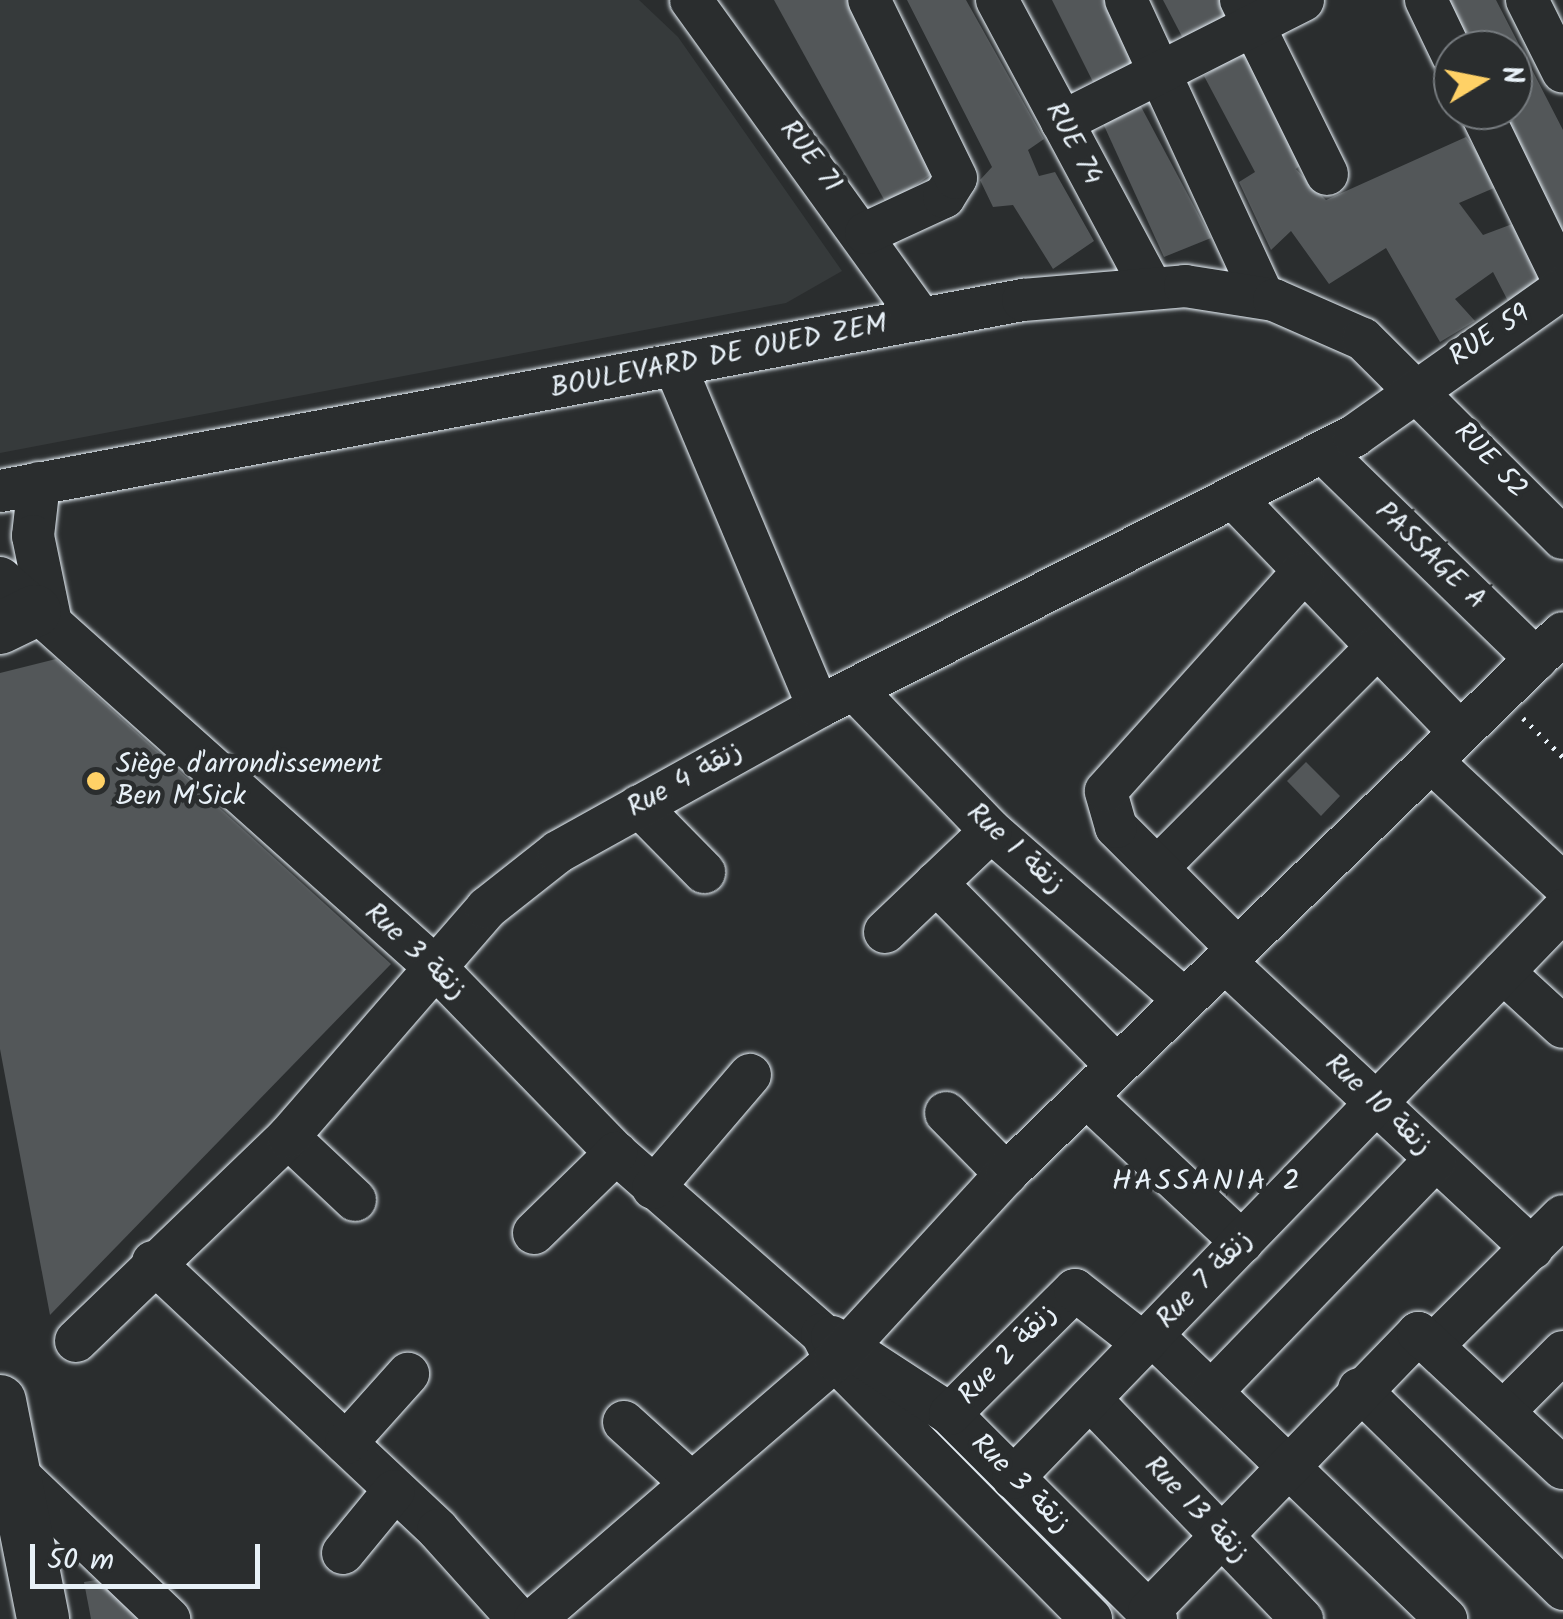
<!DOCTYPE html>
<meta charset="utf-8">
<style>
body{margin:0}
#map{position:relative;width:1563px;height:1619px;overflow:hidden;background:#2a2d2e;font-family:Kalam,"Playpen Sans Arabic",sans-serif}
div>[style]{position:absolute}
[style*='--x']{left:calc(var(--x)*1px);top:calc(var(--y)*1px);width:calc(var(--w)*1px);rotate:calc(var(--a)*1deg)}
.built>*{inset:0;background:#363a3b}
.building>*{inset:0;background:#535759}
.path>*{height:5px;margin-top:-2.5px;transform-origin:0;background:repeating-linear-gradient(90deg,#e8f1f8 0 2.5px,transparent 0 10.5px)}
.roads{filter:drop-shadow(0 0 2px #e8f1f8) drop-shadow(0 0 2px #e8f1f8)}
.minor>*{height:42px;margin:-21px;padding:0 21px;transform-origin:21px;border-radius:21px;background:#2a2d2e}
.major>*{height:52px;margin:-26px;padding:0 26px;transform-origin:26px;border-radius:26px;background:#2a2d2e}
.dots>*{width:28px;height:28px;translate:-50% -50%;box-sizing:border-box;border:5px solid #2a2d2e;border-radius:50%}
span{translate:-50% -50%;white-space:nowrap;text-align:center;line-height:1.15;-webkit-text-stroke:9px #2a2d2e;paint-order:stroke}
.street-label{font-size:28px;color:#e8f1f8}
.poi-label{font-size:28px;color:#e8f1f8}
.left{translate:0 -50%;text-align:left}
.neighbourhood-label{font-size:30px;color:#e8f1f8;letter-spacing:2.5px}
.north{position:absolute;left:1433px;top:30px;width:100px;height:100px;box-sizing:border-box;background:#2a2d2e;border:2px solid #767b7f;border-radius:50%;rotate:80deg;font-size:28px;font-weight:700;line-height:40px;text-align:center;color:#e8f1f8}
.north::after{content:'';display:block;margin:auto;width:35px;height:45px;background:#ffd166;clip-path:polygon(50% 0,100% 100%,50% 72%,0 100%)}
.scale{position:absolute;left:30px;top:1544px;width:230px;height:45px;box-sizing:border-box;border:5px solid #e8f1f8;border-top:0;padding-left:12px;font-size:30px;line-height:35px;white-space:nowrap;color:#e8f1f8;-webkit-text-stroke:8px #2a2d2e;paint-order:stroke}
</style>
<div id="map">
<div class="built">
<div style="clip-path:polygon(0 0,639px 0,678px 37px,842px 271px,786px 303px,0 453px)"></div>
</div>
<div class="building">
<div style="clip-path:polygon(774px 0,851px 0,942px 167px,887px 205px)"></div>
<div style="clip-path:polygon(907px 0,966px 0,1044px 139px,1028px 150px,1039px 176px,1055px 172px,1094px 241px,1053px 269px,1013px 205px,993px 207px,980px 180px,992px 167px)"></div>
<div style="clip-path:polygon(1052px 0,1104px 0,1143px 74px,1102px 100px)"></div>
<div style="clip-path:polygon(1163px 0,1221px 0,1236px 28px,1189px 50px)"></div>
<div style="clip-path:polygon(1438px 0,1496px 0,1563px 130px,1563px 237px,1496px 110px,1513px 110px,1513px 50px,1465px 50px)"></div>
<div style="clip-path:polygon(1244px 50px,1311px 155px,1296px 169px,1326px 200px,1466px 137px,1501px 185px,1459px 203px,1483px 235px,1515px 223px,1548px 280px,1509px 303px,1493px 272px,1455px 299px,1475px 321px,1440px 342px,1386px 248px,1329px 284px,1291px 231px,1271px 250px,1239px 182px,1255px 172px,1204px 76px)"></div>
<div style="clip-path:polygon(1138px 101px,1211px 238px,1164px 257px,1101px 119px)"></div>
<div style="clip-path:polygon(56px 659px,391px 964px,50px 1315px,0 1049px,0 673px)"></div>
<div style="clip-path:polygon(1306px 762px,1340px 796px,1321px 816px,1287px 781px)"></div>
<div style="clip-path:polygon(114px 1577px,144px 1619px,91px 1619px,84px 1582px)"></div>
</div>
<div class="path">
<div style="--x:1523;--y:718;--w:56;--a:44.3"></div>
</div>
<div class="roads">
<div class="minor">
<div style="--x:691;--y:0;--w:393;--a:54.2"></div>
<div style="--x:997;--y:0;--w:326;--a:61.8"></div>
<div style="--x:1126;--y:0;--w:327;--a:65.2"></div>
<div style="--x:1241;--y:0;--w:194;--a:63.7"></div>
<div style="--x:1426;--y:0;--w:62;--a:64.3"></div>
<div style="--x:1527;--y:0;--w:80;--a:63.4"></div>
<div style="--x:1480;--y:110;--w:189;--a:64"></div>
<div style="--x:1062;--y:122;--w:270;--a:-26.8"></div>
<div style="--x:866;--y:233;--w:86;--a:-24.8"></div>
<div style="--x:944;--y:197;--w:22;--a:-58"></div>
<div style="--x:956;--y:178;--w:198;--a:-116"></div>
<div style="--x:675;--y:366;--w:370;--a:67.2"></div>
<div style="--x:1324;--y:453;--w:296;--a:44.2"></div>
<div style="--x:39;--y:483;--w:53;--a:96.5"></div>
<div style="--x:33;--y:536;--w:89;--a:78.3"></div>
<div style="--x:0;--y:491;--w:1041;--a:-10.58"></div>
<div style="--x:1023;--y:300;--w:163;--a:-4.9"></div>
<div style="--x:1185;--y:286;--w:90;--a:8.9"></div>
<div style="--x:1274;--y:300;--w:97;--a:23.7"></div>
<div style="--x:1363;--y:339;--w:282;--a:44.9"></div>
<div style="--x:1234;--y:498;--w:325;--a:46"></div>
<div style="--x:0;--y:578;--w:585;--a:41.81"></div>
<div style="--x:436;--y:968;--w:258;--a:45.8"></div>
<div style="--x:616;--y:1153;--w:274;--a:41.3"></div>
<div style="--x:822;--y:1334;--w:29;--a:63"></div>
<div style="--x:835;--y:1360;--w:364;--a:45.3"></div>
<div style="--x:854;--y:689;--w:197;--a:46"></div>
<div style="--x:991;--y:831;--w:257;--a:41.1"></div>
<div style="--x:1431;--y:761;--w:180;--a:43"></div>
<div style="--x:639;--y:806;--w:93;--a:45.4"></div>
<div style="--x:1160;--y:865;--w:305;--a:-45.1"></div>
<div style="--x:936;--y:883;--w:256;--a:45.3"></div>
<div style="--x:885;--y:932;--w:146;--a:-43.6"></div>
<div style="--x:1237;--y:948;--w:171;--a:-135"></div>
<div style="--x:1116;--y:827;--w:37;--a:-106"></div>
<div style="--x:1106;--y:791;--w:293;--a:-48"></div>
<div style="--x:1225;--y:962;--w:420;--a:43"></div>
<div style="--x:1503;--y:972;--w:81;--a:42.5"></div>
<div style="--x:1086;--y:1096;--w:214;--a:43.1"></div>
<div style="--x:946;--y:1113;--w:86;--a:45.5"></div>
<div style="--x:288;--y:1137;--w:92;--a:43.2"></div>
<div style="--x:653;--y:1188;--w:149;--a:-49.4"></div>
<div style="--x:534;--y:1233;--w:115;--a:-44.3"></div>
<div style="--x:153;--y:1262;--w:391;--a:43.2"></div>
<div style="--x:438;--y:1530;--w:120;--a:48"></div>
<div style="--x:1152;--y:1335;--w:409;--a:44"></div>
<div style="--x:832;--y:1337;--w:141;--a:33.1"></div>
<div style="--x:950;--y:1414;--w:291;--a:44.9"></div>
<div style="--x:76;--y:1341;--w:294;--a:-43.9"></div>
<div style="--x:288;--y:1137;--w:303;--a:-49"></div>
<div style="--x:487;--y:908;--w:90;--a:-38.3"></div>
<div style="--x:558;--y:852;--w:298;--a:-29.1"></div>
<div style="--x:818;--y:707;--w:601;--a:-26.82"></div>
<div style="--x:1354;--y:436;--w:256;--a:-35.3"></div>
<div style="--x:1437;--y:1341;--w:177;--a:-44.8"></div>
<div style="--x:1359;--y:1389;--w:286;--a:44.4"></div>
<div style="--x:1212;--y:1391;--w:322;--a:-46"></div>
<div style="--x:1090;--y:1399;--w:306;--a:46.1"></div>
<div style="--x:1505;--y:1410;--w:82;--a:-45"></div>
<div style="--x:950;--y:1414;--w:176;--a:-44.8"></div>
<div style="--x:1075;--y:1290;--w:88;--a:38"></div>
<div style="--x:624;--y:1422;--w:88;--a:42.2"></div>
<div style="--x:346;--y:1443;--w:93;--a:-48.1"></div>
<div style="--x:11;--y:1468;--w:219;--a:43.7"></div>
<div style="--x:1013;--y:1478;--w:791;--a:-45.92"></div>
<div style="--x:343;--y:1553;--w:80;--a:-50.6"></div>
<div style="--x:1149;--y:1611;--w:387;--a:-45.9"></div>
<div style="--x:1418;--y:1333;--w:198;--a:43"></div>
<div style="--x:535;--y:1619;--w:396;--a:-40.8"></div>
<div style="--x:835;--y:1360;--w:253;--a:-47.4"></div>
<div style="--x:1006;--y:1174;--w:776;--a:-44.17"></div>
</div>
<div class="major">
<div style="--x:0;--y:628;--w:39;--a:-26"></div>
<div style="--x:0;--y:1401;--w:222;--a:78.8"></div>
</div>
</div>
<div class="dots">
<div style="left:96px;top:781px;background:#ffd166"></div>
</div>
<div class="street-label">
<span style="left:1073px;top:144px;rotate:62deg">RUE 74</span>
<span style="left:810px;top:157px;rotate:53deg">RUE 71</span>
<span style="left:1490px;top:336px;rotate:-33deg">RUE 59</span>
<span style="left:719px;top:357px;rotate:-11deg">BOULEVARD DE OUED ZEM</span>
<span style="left:1490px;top:461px;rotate:47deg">RUE 52</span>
<span style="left:1430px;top:556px;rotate:44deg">PASSAGE A</span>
<span style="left:685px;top:780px;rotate:-29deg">Rue 4 زنقة</span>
<span style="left:1015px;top:849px;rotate:42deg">Rue 1 زنقة</span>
<span style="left:415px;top:952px;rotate:43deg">Rue 3 زنقة</span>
<span style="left:1378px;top:1105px;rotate:43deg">Rue 10 زنقة</span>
<span style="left:1205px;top:1280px;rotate:-46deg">Rue 7 زنقة</span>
<span style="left:1008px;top:1355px;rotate:-46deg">Rue 2 زنقة</span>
<span style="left:1020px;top:1484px;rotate:45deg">Rue 3 زنقة</span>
<span style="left:1196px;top:1510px;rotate:46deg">Rue 13 زنقة</span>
</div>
<div class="poi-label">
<span class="left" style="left:116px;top:781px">Siège d'arrondissement<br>Ben M'Sick</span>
</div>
<div class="neighbourhood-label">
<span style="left:1207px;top:1182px">HASSANIA 2</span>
</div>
<div class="north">N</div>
<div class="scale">50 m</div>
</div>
